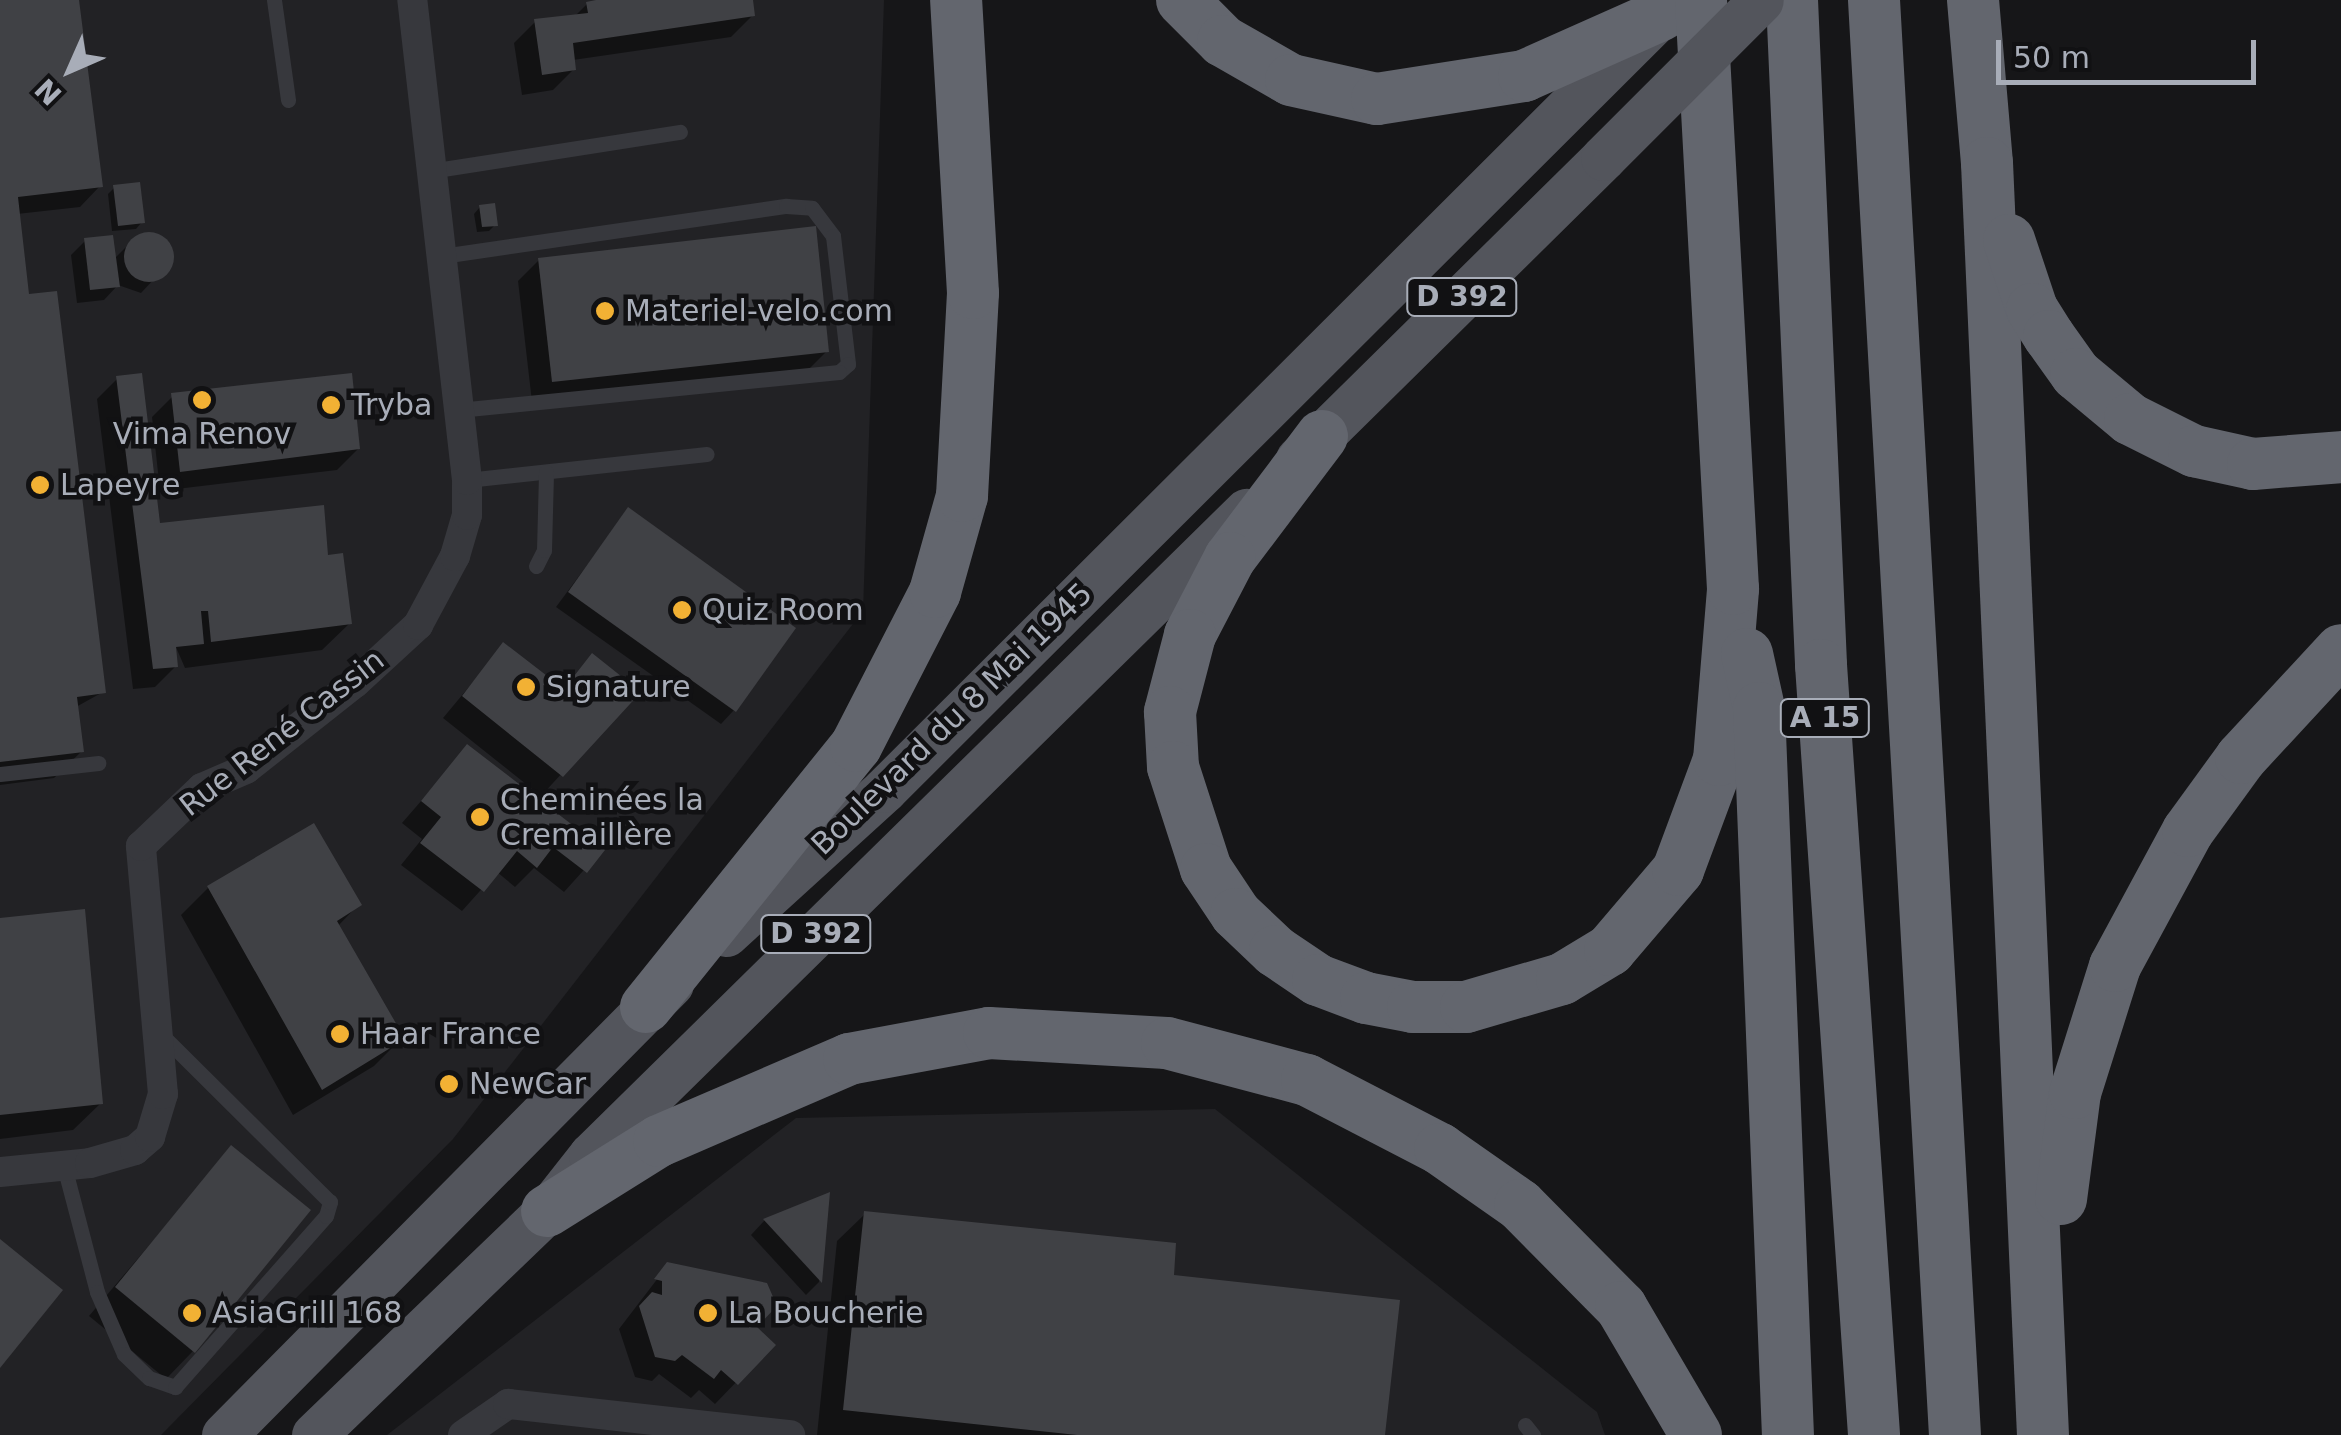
<!DOCTYPE html>
<meta charset="utf-8">
<style>
body{margin:0}
#map{position:relative;width:2341px;height:1435px;overflow:hidden;background:#161618;font-family:"DejaVu Sans",sans-serif}
div>[style]{position:absolute}
[style*='--x']{left:calc(var(--x)*1px);top:calc(var(--y)*1px);width:calc(var(--w)*1px);rotate:calc(var(--a)*1deg)}
.built>*{inset:0;background:#222225}
.shadow>*{inset:0;background:#0007}
.building>*{inset:0;background:#404145}
.round{border-radius:50%}
.service>*{height:15px;margin:-7.5px;padding:0 7.5px;transform-origin:7.5px;border-radius:7.5px;background:#37383d}
.minor>*{height:30px;margin:-15px;padding:0 15px;transform-origin:15px;border-radius:15px;background:#37383d}
.primary>*{height:45px;margin:-22.5px;padding:0 22.5px;transform-origin:22.5px;border-radius:22.5px;background:#53555c}
.motorway>*{height:52px;margin:-26px;padding:0 26px;transform-origin:26px;border-radius:26px;background:#63666e}
.primary-bridge>*{height:45px;margin:-22.5px;padding:0 22.5px;transform-origin:22.5px;border-radius:22.5px;background:#53555c}
.dots>*{width:28px;height:28px;translate:-50% -50%;box-sizing:border-box;border:5px solid #111113;border-radius:50%}
span{translate:-50% -50%;white-space:nowrap;text-align:center;line-height:1.15;-webkit-text-stroke:9px #111113;paint-order:stroke}
.shield-label span{padding:2px 8px;background:#111113;border:2px solid;border-radius:8px;-webkit-text-stroke-width:0}
.shield-label{font-size:28px;color:#a8adb8;font-weight:700}
.poi-label{font-size:30px;color:#a8adb8}
.left{translate:0 -50%;text-align:left}
.street-label{font-size:30px;color:#a8adb8}
.north{position:absolute;left:20px;top:20px;width:100px;height:100px;-webkit-text-stroke:8px #111113;paint-order:stroke;rotate:225deg;font-size:28px;font-weight:700;line-height:40px;text-align:center;color:#a8adb8}
.north::after{content:'';display:block;margin:auto;width:35px;height:45px;background:#a8adb8;clip-path:polygon(50% 0,100% 100%,50% 72%,0 100%)}
.scale{position:absolute;left:1996px;top:40px;width:260px;height:45px;box-sizing:border-box;border:5px solid #a8adb8;border-top:0;padding-left:12px;font-size:30px;line-height:35px;white-space:nowrap;color:#a8adb8;-webkit-text-stroke:8px #111113;paint-order:stroke}
</style>
<div id="map">
<div class="built">
<div style="clip-path:polygon(0 0,884px 0,863px 611px,453px 1139px,161px 1435px,0 1435px)"></div>
<div style="clip-path:polygon(1215px 1109px,1597px 1412px,1605px 1435px,387px 1435px,796px 1118px)"></div>
</div>
<div class="shadow">
<div style="clip-path:polygon(0 0,77px 0,100px 186px,80px 207px,17px 214px,27px 297px,103px 692px,76px 707px,82px 751px,54px 778px,0 785px)"></div>
<div style="clip-path:polygon(608px 0,750px 0,752px 16px,731px 37px,573px 60px,574px 69px,553px 90px,522px 95px,514px 43px,535px 22px,574px 17px,587px 4px)"></div>
<div style="clip-path:polygon(114px 188px,142px 222px,136px 229px,112px 231px,108px 194px)"></div>
<div style="clip-path:polygon(480px 207px,495px 225px,489px 231px,477px 232px,474px 214px)"></div>
<div style="clip-path:polygon(153px 235px,170px 249px,171px 261px,141px 293px,118px 285px,104px 300px,77px 303px,71px 255px,85px 241px,114px 259px,132px 241px)"></div>
<div style="clip-path:polygon(539px 260px,827px 351px,806px 372px,532px 402px,518px 281px)"></div>
<div style="clip-path:polygon(118px 378px,158px 526px,326px 558px,350px 623px,322px 650px,185px 668px,172px 638px,176px 666px,155px 687px,133px 689px,97px 399px)"></div>
<div style="clip-path:polygon(173px 396px,358px 449px,337px 470px,160px 491px,152px 417px)"></div>
<div style="clip-path:polygon(628px 510px,734px 710px,721px 724px,556px 607px)"></div>
<div style="clip-path:polygon(503px 646px,563px 691px,637px 692px,541px 796px,443px 718px)"></div>
<div style="clip-path:polygon(468px 747px,601px 851px,564px 892px,534px 868px,515px 887px,497px 872px,462px 911px,401px 865px,422px 839px,402px 823px)"></div>
<div style="clip-path:polygon(208px 888px,359px 904px,338px 926px,402px 1038px,374px 1066px,293px 1115px,181px 915px)"></div>
<div style="clip-path:polygon(0 921px,101px 1103px,73px 1130px,0 1139px)"></div>
<div style="clip-path:polygon(231px 1149px,193px 1351px,166px 1379px,89px 1316px)"></div>
<div style="clip-path:polygon(827px 1196px,819px 1282px,806px 1295px,751px 1235px,764px 1221px)"></div>
<div style="clip-path:polygon(865px 1214px,1171px 1277px,1383px 1435px,817px 1435px,837px 1241px)"></div>
<div style="clip-path:polygon(668px 1265px,772px 1345px,715px 1404px,699px 1390px,691px 1398px,659px 1374px,652px 1381px,635px 1377px,619px 1329px)"></div>
</div>
<div class="building">
<div style="clip-path:polygon(0 0,79px 0,103px 187px,18px 197px,29px 294px,57px 291px,106px 693px,77px 697px,84px 752px,0 762px)"></div>
<div style="clip-path:polygon(596px 0,753px 0,755px 16px,573px 43px,576px 70px,542px 75px,534px 19px,588px 13px,586px 2px)"></div>
<div style="clip-path:polygon(140px 182px,145px 223px,118px 226px,113px 185px)"></div>
<div style="clip-path:polygon(495px 203px,498px 226px,482px 227px,479px 205px)"></div>
<div style="clip-path:polygon(816px 226px,829px 352px,552px 382px,538px 258px)"></div>
<div class="round" style="left:124px;top:232px;width:50px;height:50px"></div>
<div style="clip-path:polygon(113px 235px,120px 287px,90px 290px,84px 238px)"></div>
<div style="clip-path:polygon(142px 373px,160px 523px,324px 505px,328px 555px,343px 553px,352px 624px,211px 642px,208px 611px,201px 611px,204px 644px,176px 647px,178px 667px,153px 669px,116px 376px)"></div>
<div style="clip-path:polygon(352px 373px,360px 449px,180px 472px,171px 393px)"></div>
<div style="clip-path:polygon(628px 507px,796px 628px,736px 712px,568px 592px)"></div>
<div style="clip-path:polygon(503px 642px,564px 689px,592px 653px,641px 692px,563px 777px,462px 696px)"></div>
<div style="clip-path:polygon(467px 744px,605px 850px,587px 873px,553px 847px,537px 868px,517px 851px,484px 892px,420px 843px,441px 817px,421px 801px)"></div>
<div style="clip-path:polygon(314px 823px,362px 905px,337px 921px,405px 1039px,322px 1090px,207px 886px)"></div>
<div style="clip-path:polygon(85px 909px,103px 1104px,0 1115px,0 918px)"></div>
<div style="clip-path:polygon(231px 1145px,311px 1210px,195px 1353px,115px 1287px)"></div>
<div style="clip-path:polygon(830px 1192px,822px 1283px,763px 1219px)"></div>
<div style="clip-path:polygon(864px 1211px,1176px 1243px,1174px 1275px,1400px 1300px,1385px 1435px,1077px 1435px,843px 1410px)"></div>
<div style="clip-path:polygon(0 1239px,63px 1290px,0 1368px)"></div>
<div style="clip-path:polygon(667px 1262px,767px 1283px,777px 1306px,757px 1327px,776px 1345px,738px 1385px,721px 1370px,714px 1379px,682px 1355px,675px 1361px,655px 1357px,639px 1306px,652px 1292px,662px 1295px,662px 1281px,654px 1279px)"></div>
</div>
<div class="service">
<div style="--x:274;--y:0;--w:101;--a:82"></div>
<div style="--x:430;--y:171;--w:253;--a:-8.9"></div>
<div style="--x:442;--y:256;--w:348;--a:-8.3"></div>
<div style="--x:786;--y:206;--w:26;--a:4"></div>
<div style="--x:812;--y:208;--w:35;--a:53"></div>
<div style="--x:833;--y:236;--w:129;--a:83.3"></div>
<div style="--x:848;--y:364;--w:12;--a:138"></div>
<div style="--x:839;--y:372;--w:380;--a:174.3"></div>
<div style="--x:467;--y:480;--w:241;--a:-6.2"></div>
<div style="--x:536;--y:566;--w:18;--a:-63"></div>
<div style="--x:544;--y:550;--w:78;--a:-88.5"></div>
<div style="--x:0;--y:774;--w:99;--a:-6.4"></div>
<div style="--x:64;--y:1166;--w:130;--a:75.3"></div>
<div style="--x:97;--y:1292;--w:68;--a:66.5"></div>
<div style="--x:124;--y:1354;--w:35;--a:44"></div>
<div style="--x:149;--y:1378;--w:28;--a:19"></div>
<div style="--x:175;--y:1387;--w:228;--a:-48.6"></div>
<div style="--x:326;--y:1216;--w:15;--a:-74"></div>
<div style="--x:330;--y:1202;--w:238;--a:-135.2"></div>
<div style="--x:1525;--y:1425;--w:13;--a:51"></div>
</div>
<div class="minor">
<div style="--x:0;--y:1172;--w:90;--a:-5.7"></div>
<div style="--x:90;--y:1163;--w:47;--a:-16.1"></div>
<div style="--x:135;--y:1150;--w:20;--a:-41"></div>
<div style="--x:150;--y:1137;--w:45;--a:-73.2"></div>
<div style="--x:163;--y:1094;--w:249;--a:-95.1"></div>
<div style="--x:141;--y:846;--w:84;--a:-43.6"></div>
<div style="--x:202;--y:788;--w:48;--a:-23.4"></div>
<div style="--x:246;--y:769;--w:139;--a:-38.3"></div>
<div style="--x:355;--y:683;--w:86;--a:-42.6"></div>
<div style="--x:418;--y:625;--w:78;--a:-61.8"></div>
<div style="--x:455;--y:556;--w:43;--a:-73.7"></div>
<div style="--x:467;--y:515;--w:35;--a:-90"></div>
<div style="--x:467;--y:480;--w:483;--a:-96.5"></div>
<div style="--x:463;--y:1435;--w:55;--a:-34.6"></div>
<div style="--x:508;--y:1404;--w:284;--a:6.3"></div>
</div>
<div class="primary">
<div style="--x:1298;--y:459;--w:429;--a:-44.6"></div>
<div style="--x:726;--y:934;--w:214;--a:-42.3"></div>
<div style="--x:884;--y:790;--w:1092;--a:-44.93"></div>
<div style="--x:224;--y:1435;--w:635;--a:-45.26"></div>
<div style="--x:314;--y:1435;--w:323;--a:-43.9"></div>
<div style="--x:547;--y:1211;--w:71;--a:-51.8"></div>
<div style="--x:591;--y:1155;--w:919;--a:-44.51"></div>
</div>
<div class="motorway">
<div style="--x:1182;--y:0;--w:58;--a:45"></div>
<div style="--x:1223;--y:41;--w:78;--a:29.8"></div>
<div style="--x:1291;--y:80;--w:88;--a:12.5"></div>
<div style="--x:1377;--y:99;--w:149;--a:-8.9"></div>
<div style="--x:1524;--y:76;--w:150;--a:-24"></div>
<div style="--x:1792;--y:0;--w:666;--a:87.5"></div>
<div style="--x:1821;--y:665;--w:772;--a:86.06"></div>
<div style="--x:1874;--y:0;--w:1437;--a:86.77"></div>
<div style="--x:1973;--y:0;--w:164;--a:85.1"></div>
<div style="--x:1987;--y:163;--w:1273;--a:87.48"></div>
<div style="--x:2009;--y:240;--w:73;--a:71.6"></div>
<div style="--x:2032;--y:309;--w:32;--a:58"></div>
<div style="--x:2049;--y:336;--w:47;--a:54.6"></div>
<div style="--x:2076;--y:374;--w:70;--a:39.8"></div>
<div style="--x:2130;--y:419;--w:72;--a:26.6"></div>
<div style="--x:2194;--y:451;--w:60;--a:12.4"></div>
<div style="--x:2253;--y:464;--w:88;--a:-4.5"></div>
<div style="--x:1322;--y:436;--w:153;--a:127"></div>
<div style="--x:1230;--y:558;--w:87;--a:117.5"></div>
<div style="--x:1190;--y:635;--w:80;--a:104.6"></div>
<div style="--x:1170;--y:712;--w:55;--a:86.9"></div>
<div style="--x:1173;--y:767;--w:107;--a:72.1"></div>
<div style="--x:1206;--y:869;--w:54;--a:56.3"></div>
<div style="--x:1236;--y:914;--w:54;--a:43.5"></div>
<div style="--x:1275;--y:951;--w:52;--a:34"></div>
<div style="--x:1318;--y:980;--w:51;--a:20.6"></div>
<div style="--x:1366;--y:998;--w:48;--a:10.8"></div>
<div style="--x:1413;--y:1007;--w:53;--a:0"></div>
<div style="--x:1466;--y:1007;--w:100;--a:-16.3"></div>
<div style="--x:1562;--y:979;--w:56;--a:-31.1"></div>
<div style="--x:1610;--y:950;--w:105;--a:-49.6"></div>
<div style="--x:1678;--y:870;--w:117;--a:-69.6"></div>
<div style="--x:1719;--y:760;--w:172;--a:-85.3"></div>
<div style="--x:1733;--y:589;--w:590;--a:-93.11"></div>
<div style="--x:1747;--y:654;--w:55;--a:77.5"></div>
<div style="--x:1759;--y:708;--w:728;--a:87.72"></div>
<div style="--x:646;--y:1007;--w:335;--a:-51.2"></div>
<div style="--x:856;--y:746;--w:173;--a:-62.8"></div>
<div style="--x:935;--y:592;--w:100;--a:-74.3"></div>
<div style="--x:962;--y:496;--w:203;--a:-86.9"></div>
<div style="--x:973;--y:293;--w:293;--a:-93.3"></div>
<div style="--x:2061;--y:1199;--w:107;--a:-82.5"></div>
<div style="--x:2075;--y:1093;--w:133;--a:-72.5"></div>
<div style="--x:2115;--y:966;--w:153;--a:-61.6"></div>
<div style="--x:2188;--y:831;--w:90;--a:-54"></div>
<div style="--x:2241;--y:758;--w:147;--a:-47.2"></div>
<div style="--x:547;--y:1211;--w:132;--a:-32"></div>
<div style="--x:659;--y:1141;--w:207;--a:-23.3"></div>
<div style="--x:849;--y:1059;--w:142;--a:-10.5"></div>
<div style="--x:989;--y:1033;--w:178;--a:3.2"></div>
<div style="--x:1167;--y:1043;--w:145;--a:14.8"></div>
<div style="--x:1307;--y:1080;--w:150;--a:27.4"></div>
<div style="--x:1440;--y:1149;--w:98;--a:35"></div>
<div style="--x:1520;--y:1205;--w:144;--a:45.3"></div>
<div style="--x:1621;--y:1307;--w:148;--a:59.6"></div>
</div>
<div class="primary-bridge">
<div style="--x:1603;--y:158;--w:223;--a:-45"></div>
</div>
<div class="dots">
<div style="left:605px;top:311px;background:#f2b134"></div>
<div style="left:202px;top:400px;background:#f2b134"></div>
<div style="left:331px;top:405px;background:#f2b134"></div>
<div style="left:40px;top:485px;background:#f2b134"></div>
<div style="left:682px;top:610px;background:#f2b134"></div>
<div style="left:526px;top:687px;background:#f2b134"></div>
<div style="left:480px;top:817px;background:#f2b134"></div>
<div style="left:340px;top:1034px;background:#f2b134"></div>
<div style="left:449px;top:1084px;background:#f2b134"></div>
<div style="left:192px;top:1313px;background:#f2b134"></div>
<div style="left:708px;top:1313px;background:#f2b134"></div>
</div>
<div class="shield-label">
<span style="left:1462px;top:297px">D 392</span>
<span style="left:1825px;top:718px">A 15</span>
<span style="left:816px;top:934px">D 392</span>
</div>
<div class="poi-label">
<span class="left" style="left:625px;top:311px">Materiel-velo.com</span>
<span class="left" style="left:351px;top:405px">Tryba</span>
<span style="left:202px;top:434px">Vima Renov</span>
<span class="left" style="left:60px;top:485px">Lapeyre</span>
<span class="left" style="left:702px;top:610px">Quiz Room</span>
<span class="left" style="left:546px;top:687px">Signature</span>
<span class="left" style="left:500px;top:817px">Cheminées la<br>Cremaillère</span>
<span class="left" style="left:360px;top:1034px">Haar France</span>
<span class="left" style="left:469px;top:1084px">NewCar</span>
<span class="left" style="left:212px;top:1313px">AsiaGrill 168</span>
<span class="left" style="left:728px;top:1313px">La Boucherie</span>
</div>
<div class="street-label">
<span style="left:952px;top:719px;rotate:-44deg">Boulevard du 8 Mai 1945</span>
<span style="left:282px;top:733px;rotate:-38deg">Rue René Cassin</span>
</div>
<div class="north">N</div>
<div class="scale">50 m</div>
</div>
